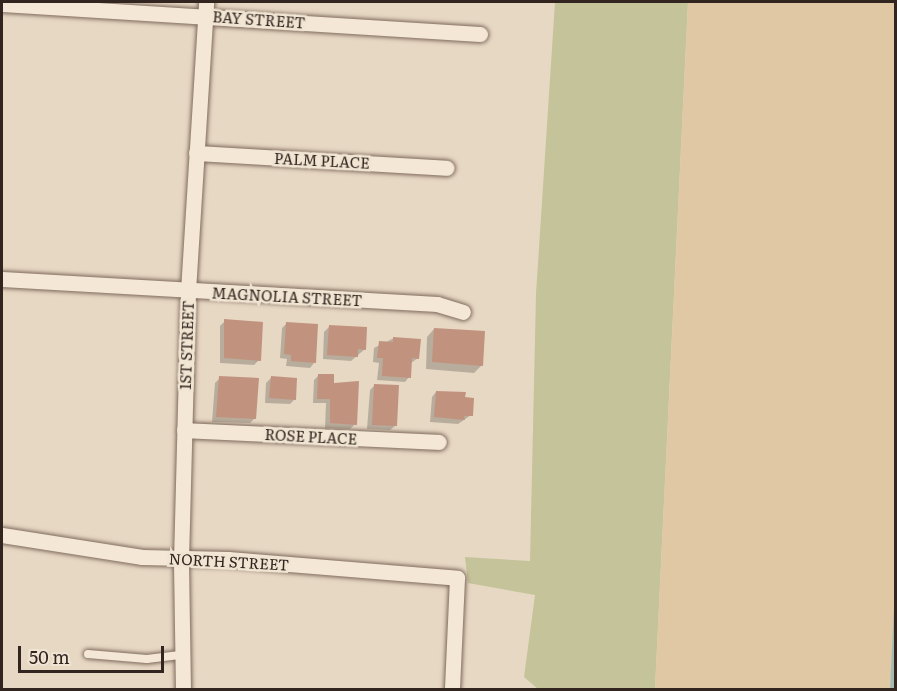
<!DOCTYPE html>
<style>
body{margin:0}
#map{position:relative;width:897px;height:691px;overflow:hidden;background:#e7d8c4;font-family:Literata,serif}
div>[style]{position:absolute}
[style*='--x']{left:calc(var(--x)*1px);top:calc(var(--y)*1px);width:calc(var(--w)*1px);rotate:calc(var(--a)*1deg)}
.green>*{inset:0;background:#c4c399}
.sand>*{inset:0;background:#e0c8a4}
.water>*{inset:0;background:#a5bbb2}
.shadow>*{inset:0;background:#0003}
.building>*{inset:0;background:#c1927e}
.roads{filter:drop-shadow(0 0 2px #806b5d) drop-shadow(0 0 2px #806b5d)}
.service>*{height:8px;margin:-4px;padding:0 4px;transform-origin:4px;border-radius:4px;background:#f4e7d6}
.minor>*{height:15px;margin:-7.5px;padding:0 7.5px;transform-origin:7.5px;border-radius:7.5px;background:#f4e7d6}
span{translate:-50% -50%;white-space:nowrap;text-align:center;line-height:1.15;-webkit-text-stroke:5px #f0e4d2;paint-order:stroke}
.street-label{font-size:15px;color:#32251f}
.frame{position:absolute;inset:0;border:3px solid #32251f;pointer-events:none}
.scale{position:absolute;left:18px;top:646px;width:146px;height:27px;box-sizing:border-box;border:3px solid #32251f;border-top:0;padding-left:8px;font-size:18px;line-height:21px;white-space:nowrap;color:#32251f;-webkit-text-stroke:4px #f0e4d2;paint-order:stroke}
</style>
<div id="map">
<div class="green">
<div style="clip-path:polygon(555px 2px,688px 2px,655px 689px,538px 689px,524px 677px,535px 595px,468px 583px,465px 557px,530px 561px,536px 294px)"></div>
</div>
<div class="sand">
<div style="clip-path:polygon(688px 2px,895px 2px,896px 585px,890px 689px,655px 689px)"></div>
</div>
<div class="water">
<div style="clip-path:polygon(895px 585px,895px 689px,890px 689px)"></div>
</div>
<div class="shadow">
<div style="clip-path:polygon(225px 321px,259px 360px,254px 365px,220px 363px,220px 326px)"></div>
<div style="clip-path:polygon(287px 323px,314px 363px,310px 368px,286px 366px,287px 359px,280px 358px,282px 328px)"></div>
<div style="clip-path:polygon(329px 327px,365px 349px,351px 361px,323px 359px,324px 332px)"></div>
<div style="clip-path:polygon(434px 329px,482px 365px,474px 373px,426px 369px,427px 337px)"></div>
<div style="clip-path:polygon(394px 338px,418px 358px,411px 363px,409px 377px,405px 382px,377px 380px,379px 363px,373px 362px,374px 348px)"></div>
<div style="clip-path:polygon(319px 375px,355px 424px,350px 429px,325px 428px,326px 403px,313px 403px,314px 380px)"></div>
<div style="clip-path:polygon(220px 378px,255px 418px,250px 423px,212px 422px,215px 383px)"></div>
<div style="clip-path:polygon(271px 378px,295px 399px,290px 404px,265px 403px,266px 383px)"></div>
<div style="clip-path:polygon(375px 385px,395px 426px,390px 430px,367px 429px,370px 390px)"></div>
<div style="clip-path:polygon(436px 392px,464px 399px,471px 415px,458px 424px,430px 422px,432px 397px)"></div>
</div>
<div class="building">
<div style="clip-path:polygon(224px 319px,263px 322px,261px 361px,224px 358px)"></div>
<div style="clip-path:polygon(286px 322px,318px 324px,316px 363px,291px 361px,291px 355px,284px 354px)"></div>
<div style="clip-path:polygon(329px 325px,367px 327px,366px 350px,358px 349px,358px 357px,327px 355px)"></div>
<div style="clip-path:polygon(434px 328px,485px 331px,483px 366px,432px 362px)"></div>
<div style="clip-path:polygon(393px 337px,421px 339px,419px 359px,412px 358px,411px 378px,382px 376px,383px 358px,377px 358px,379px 341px,393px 342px)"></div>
<div style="clip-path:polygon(318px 374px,334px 374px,334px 383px,359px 381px,357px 425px,330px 423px,330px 399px,317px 399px)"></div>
<div style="clip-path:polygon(219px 376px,259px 378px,256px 419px,216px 417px)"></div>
<div style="clip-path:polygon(271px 376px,297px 378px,296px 400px,269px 398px)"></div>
<div style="clip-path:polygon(374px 384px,399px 385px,397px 426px,372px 425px)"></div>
<div style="clip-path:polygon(436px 391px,466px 392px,465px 397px,474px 398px,473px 416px,464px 416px,465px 420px,434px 417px)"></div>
</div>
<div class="roads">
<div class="service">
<div style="--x:88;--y:654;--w:59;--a:4.8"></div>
<div style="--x:147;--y:659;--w:35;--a:-7"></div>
</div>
<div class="minor">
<div style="--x:2;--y:4;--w:479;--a:3.6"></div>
<div style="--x:196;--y:153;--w:251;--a:3.4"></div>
<div style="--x:2;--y:279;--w:436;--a:3.3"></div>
<div style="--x:437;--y:304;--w:27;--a:17"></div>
<div style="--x:184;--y:430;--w:255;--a:2.7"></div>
<div style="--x:2;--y:535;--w:142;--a:8.9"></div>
<div style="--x:142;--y:557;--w:86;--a:1.3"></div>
<div style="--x:228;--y:559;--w:230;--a:4.7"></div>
<div style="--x:457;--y:578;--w:112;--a:92.6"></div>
<div style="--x:183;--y:690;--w:130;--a:-90.9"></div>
<div style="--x:181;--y:560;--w:269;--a:-88.5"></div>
<div style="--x:188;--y:291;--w:290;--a:-86.4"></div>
</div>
</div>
<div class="street-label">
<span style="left:259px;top:19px;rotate:4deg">BAY STREET</span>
<span style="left:322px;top:160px;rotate:3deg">PALM PLACE</span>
<span style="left:287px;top:296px;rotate:3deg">MAGNOLIA STREET</span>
<span style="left:186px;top:345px;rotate:-88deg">1ST STREET</span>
<span style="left:311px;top:436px;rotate:3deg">ROSE PLACE</span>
<span style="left:229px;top:561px;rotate:3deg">NORTH STREET</span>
</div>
<div class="frame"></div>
<div class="scale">50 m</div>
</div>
